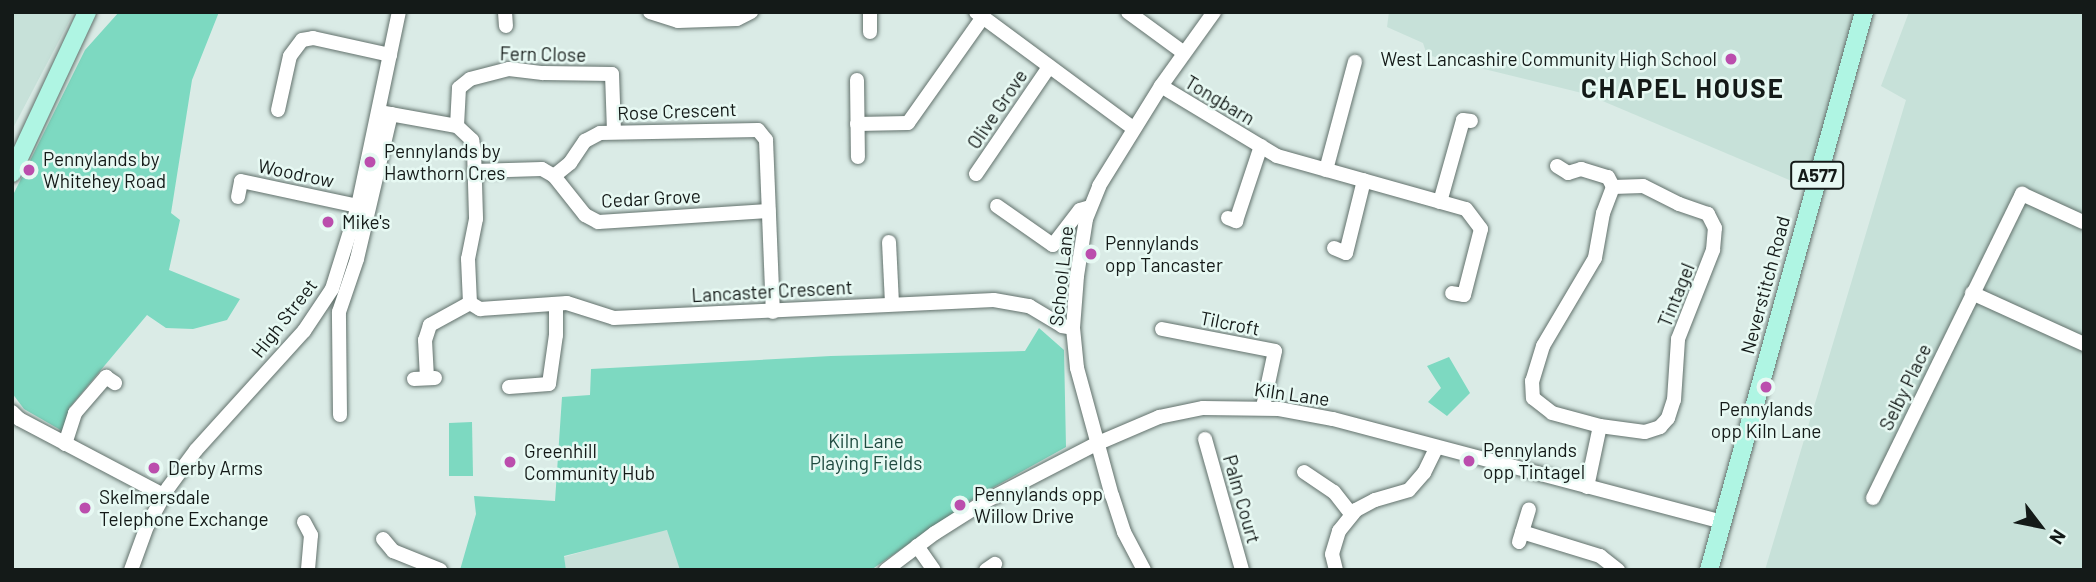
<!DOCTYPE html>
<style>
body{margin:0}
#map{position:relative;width:2096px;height:582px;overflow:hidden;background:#daebe6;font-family:Barlow,sans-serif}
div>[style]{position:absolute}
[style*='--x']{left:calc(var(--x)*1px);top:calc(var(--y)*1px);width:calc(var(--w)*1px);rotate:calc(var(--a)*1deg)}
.built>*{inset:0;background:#c7e1d9}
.green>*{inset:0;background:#7dd9c1}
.roads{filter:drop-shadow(0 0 2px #62716c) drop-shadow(0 0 2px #62716c)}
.minor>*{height:14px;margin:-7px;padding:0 7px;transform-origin:7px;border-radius:7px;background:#fff}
.major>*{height:18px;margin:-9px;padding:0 9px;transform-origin:9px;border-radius:9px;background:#aff5e3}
.dots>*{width:19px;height:19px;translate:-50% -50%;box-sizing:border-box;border:4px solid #e7f9f3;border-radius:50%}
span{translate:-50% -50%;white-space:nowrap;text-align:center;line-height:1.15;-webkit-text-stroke:5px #e7f9f3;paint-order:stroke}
.shield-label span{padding:2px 5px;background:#e7f9f3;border:2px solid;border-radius:5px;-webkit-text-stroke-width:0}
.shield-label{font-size:18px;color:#141a18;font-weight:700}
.street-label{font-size:19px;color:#141a18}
.poi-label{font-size:19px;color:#141a18}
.right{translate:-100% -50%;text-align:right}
.left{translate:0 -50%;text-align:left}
.park-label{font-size:19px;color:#204c41}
.district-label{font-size:26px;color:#141a18;font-weight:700;letter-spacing:2px}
.frame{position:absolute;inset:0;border:14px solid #141a18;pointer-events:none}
.north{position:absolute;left:2005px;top:491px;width:70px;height:70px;-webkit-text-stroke:5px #e7f9f3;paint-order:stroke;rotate:122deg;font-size:19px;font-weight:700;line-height:28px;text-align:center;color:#141a18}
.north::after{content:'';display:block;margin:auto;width:24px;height:32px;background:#141a18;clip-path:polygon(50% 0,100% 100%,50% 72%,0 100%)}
</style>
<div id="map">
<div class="built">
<div style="clip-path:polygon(12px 12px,74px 12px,12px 130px)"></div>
<div style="clip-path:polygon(1389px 12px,1864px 12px,1813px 190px,1586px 94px,1427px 55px,1423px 43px,1387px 27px)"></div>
<div style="clip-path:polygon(1909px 12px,2084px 12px,2084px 570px,1765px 570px,1906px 100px,1881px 86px)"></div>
<div style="clip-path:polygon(791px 515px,800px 570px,566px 570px,564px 557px,652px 532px)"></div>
</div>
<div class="green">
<div style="clip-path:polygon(119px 12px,219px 12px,192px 80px,171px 213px,180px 220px,169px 270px,240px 299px,227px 320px,193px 329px,166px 328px,147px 315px,69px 408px,75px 413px,64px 432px,24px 409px,12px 393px,12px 197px,85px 50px)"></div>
<div style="clip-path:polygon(1039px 328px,1064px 350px,1066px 447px,976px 497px,871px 570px,680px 570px,667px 530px,564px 556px,566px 570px,460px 570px,476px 514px,474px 496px,555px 501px,562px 397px,590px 395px,591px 369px,831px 356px,1025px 351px)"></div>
<div style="clip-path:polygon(1449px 357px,1470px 393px,1447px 416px,1428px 402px,1441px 388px,1427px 366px)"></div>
<div style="clip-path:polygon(472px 422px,473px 476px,449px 476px,449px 423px)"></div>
</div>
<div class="roads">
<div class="minor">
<div style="--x:505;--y:12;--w:14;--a:86"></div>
<div style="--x:650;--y:12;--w:29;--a:18"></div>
<div style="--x:678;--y:21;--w:59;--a:-1.9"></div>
<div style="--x:737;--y:19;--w:16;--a:-27"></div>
<div style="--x:870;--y:12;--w:20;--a:90"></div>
<div style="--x:976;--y:12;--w:195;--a:36.5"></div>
<div style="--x:1128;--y:12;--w:69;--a:36.2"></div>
<div style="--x:857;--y:80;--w:77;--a:89.3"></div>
<div style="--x:1161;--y:86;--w:135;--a:31.1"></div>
<div style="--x:1277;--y:156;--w:196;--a:15.7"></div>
<div style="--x:1466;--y:209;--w:25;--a:53"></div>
<div style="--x:1481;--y:229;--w:68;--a:104.4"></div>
<div style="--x:1464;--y:295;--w:12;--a:-171"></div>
<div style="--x:278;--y:110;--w:55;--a:-77.5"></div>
<div style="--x:290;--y:56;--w:20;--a:-53"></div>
<div style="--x:302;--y:40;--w:11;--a:-10"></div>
<div style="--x:313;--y:38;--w:79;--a:12.4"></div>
<div style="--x:379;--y:112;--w:79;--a:10.2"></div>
<div style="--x:457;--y:126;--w:21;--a:43"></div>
<div style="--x:472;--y:140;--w:10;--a:79"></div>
<div style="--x:474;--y:150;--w:69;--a:88.3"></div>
<div style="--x:476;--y:219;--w:41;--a:101.3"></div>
<div style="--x:468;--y:259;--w:44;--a:87.4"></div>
<div style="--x:470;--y:303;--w:46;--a:151.2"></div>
<div style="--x:430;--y:325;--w:16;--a:108"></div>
<div style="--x:425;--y:340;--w:38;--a:87"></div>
<div style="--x:857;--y:124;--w:51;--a:-1.1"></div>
<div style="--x:908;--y:123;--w:130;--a:-54.7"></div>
<div style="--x:457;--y:126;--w:38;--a:-87"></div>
<div style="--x:459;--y:88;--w:14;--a:-39"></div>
<div style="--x:470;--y:79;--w:40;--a:-14.4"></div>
<div style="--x:509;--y:69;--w:34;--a:7"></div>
<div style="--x:543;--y:73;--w:69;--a:0.8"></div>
<div style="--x:612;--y:74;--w:58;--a:88"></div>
<div style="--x:1557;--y:166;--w:13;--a:32"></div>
<div style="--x:1568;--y:173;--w:14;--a:-17"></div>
<div style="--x:1581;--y:169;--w:28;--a:17"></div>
<div style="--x:1608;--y:177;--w:11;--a:63"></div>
<div style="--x:1326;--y:170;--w:112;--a:-75"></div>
<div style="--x:475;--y:171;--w:67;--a:-1.7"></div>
<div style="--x:542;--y:169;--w:14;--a:30"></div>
<div style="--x:554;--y:176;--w:21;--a:-39"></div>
<div style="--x:570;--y:163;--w:27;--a:-56"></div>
<div style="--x:585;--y:141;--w:17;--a:-28"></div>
<div style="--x:600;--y:133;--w:158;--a:-1.1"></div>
<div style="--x:758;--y:130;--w:13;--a:51"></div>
<div style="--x:766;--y:140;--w:172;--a:87.7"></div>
<div style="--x:976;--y:174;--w:130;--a:-55.7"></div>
<div style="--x:554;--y:176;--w:50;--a:51.5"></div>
<div style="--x:585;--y:215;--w:15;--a:28"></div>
<div style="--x:598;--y:222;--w:171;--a:-3.7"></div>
<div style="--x:238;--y:197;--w:16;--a:-79"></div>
<div style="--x:241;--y:181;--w:120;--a:12.1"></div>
<div style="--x:1440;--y:202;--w:85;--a:-74.3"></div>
<div style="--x:1463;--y:120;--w:8;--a:7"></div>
<div style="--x:997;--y:206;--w:68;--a:34.9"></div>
<div style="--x:1053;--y:245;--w:44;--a:-52.4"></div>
<div style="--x:1080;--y:210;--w:10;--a:-17"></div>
<div style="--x:1228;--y:218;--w:9;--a:21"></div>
<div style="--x:1236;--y:221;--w:79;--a:-71.6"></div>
<div style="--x:889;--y:242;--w:62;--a:87.2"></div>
<div style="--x:1334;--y:248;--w:13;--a:23"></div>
<div style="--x:1346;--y:253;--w:75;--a:-76.1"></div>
<div style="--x:1972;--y:293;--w:123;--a:24.5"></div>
<div style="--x:470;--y:303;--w:12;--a:31"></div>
<div style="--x:480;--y:309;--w:87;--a:-3.9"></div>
<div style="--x:567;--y:303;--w:49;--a:17.7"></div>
<div style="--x:614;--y:318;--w:380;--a:-2.7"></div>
<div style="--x:994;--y:300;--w:36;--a:10"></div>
<div style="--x:1029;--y:306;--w:39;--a:31"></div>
<div style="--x:1062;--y:326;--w:11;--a:10"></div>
<div style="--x:1162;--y:329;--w:115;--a:11"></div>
<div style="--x:1275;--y:351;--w:57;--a:102.1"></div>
<div style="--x:414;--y:379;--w:21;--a:-3"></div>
<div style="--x:509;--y:387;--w:40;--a:-4.3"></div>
<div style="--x:549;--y:384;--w:49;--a:-81.9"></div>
<div style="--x:556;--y:335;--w:31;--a:-90"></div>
<div style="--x:12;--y:412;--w:10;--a:45"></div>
<div style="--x:19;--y:419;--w:163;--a:27.8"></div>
<div style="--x:340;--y:415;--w:103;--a:-90.6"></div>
<div style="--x:339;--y:312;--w:56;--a:-71.2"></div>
<div style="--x:357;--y:259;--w:149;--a:-76.8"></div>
<div style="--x:1205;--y:439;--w:136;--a:74.2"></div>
<div style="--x:65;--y:444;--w:33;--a:-72"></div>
<div style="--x:75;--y:413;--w:48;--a:-49.3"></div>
<div style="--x:106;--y:377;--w:11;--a:34"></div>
<div style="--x:1304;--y:472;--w:36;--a:34"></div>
<div style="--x:1334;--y:492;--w:29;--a:52"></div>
<div style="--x:1587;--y:487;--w:62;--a:-78"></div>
<div style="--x:1600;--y:426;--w:45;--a:7.6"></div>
<div style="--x:1645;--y:432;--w:16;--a:-18"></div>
<div style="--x:1660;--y:427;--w:12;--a:-48"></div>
<div style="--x:1668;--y:418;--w:19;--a:-72"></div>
<div style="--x:1674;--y:400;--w:61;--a:-86.2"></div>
<div style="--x:1678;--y:339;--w:96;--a:-68.5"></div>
<div style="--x:1713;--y:250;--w:22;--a:-85"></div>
<div style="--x:1715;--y:228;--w:16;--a:-117"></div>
<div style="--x:1708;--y:214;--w:31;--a:-161"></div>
<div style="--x:1679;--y:204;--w:40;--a:-153.4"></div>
<div style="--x:1643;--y:186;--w:30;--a:178"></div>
<div style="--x:1613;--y:187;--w:28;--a:111"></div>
<div style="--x:1603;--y:213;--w:46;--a:100.1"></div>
<div style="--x:1595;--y:258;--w:102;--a:120.6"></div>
<div style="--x:1543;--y:346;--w:37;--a:107"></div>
<div style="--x:1532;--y:381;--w:17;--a:87"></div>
<div style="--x:1533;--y:398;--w:24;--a:38"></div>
<div style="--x:1552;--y:413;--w:50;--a:15.2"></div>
<div style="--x:1873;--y:498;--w:339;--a:-63.9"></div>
<div style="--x:2022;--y:194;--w:67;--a:24.7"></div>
<div style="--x:304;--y:522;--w:15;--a:62"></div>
<div style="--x:311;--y:535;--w:35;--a:95"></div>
<div style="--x:1522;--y:532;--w:82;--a:17.1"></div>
<div style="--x:1600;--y:556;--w:23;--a:38"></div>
<div style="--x:383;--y:539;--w:16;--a:50"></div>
<div style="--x:393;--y:551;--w:51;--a:22"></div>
<div style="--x:1519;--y:542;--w:34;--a:-73"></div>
<div style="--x:917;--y:546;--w:29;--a:55"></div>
<div style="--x:131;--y:570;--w:47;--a:-70"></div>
<div style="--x:147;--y:526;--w:43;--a:-61.1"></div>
<div style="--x:168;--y:488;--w:47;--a:-53.6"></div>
<div style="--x:196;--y:450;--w:161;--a:-47.8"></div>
<div style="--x:304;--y:331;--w:50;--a:-56.3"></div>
<div style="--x:332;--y:289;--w:87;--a:-72.6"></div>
<div style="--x:358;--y:206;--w:198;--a:-78.1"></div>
<div style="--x:886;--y:570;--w:61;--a:-37.1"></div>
<div style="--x:935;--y:533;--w:58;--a:-32.3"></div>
<div style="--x:984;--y:502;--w:126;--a:-27.4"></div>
<div style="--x:1096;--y:444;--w:69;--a:-23.2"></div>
<div style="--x:1159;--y:417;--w:45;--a:-11.6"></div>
<div style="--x:1203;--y:408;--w:76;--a:0.8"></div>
<div style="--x:1279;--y:409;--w:55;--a:10.5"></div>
<div style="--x:1333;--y:419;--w:402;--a:14.8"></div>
<div style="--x:986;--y:570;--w:11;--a:-34"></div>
<div style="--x:1144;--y:570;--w:43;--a:-117.8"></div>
<div style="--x:1124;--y:532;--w:38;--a:-108"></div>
<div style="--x:1112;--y:496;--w:133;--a:-105.3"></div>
<div style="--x:1077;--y:368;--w:40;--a:-95.7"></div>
<div style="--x:1073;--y:328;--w:52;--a:-85.6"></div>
<div style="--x:1077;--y:276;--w:58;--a:-81"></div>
<div style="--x:1086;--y:219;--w:35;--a:-68"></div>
<div style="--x:1099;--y:186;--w:118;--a:-58.2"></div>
<div style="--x:1161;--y:86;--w:91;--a:-54.4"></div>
<div style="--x:1336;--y:570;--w:16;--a:-104"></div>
<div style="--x:1332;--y:554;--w:24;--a:-73"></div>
<div style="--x:1339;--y:531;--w:27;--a:-51"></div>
<div style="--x:1356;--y:510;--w:21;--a:-28"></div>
<div style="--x:1375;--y:500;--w:35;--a:-16"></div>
<div style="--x:1409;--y:490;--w:23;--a:-49"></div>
<div style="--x:1424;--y:473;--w:28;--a:-64"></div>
</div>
<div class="major">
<div style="--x:12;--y:173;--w:178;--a:-65"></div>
<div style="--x:1709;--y:570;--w:579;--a:-74.48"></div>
</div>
</div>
<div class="dots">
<div style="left:1731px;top:59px;background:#bb4ead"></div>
<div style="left:370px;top:162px;background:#bb4ead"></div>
<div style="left:29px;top:170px;background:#bb4ead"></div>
<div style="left:328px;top:222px;background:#bb4ead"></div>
<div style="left:1091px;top:254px;background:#bb4ead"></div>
<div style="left:1766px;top:387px;background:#bb4ead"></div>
<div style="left:1469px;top:461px;background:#bb4ead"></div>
<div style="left:510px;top:462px;background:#bb4ead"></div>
<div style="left:154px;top:468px;background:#bb4ead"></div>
<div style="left:960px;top:505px;background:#bb4ead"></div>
<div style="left:85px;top:508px;background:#bb4ead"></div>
</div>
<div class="shield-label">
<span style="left:1817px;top:175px">A577</span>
</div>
<div class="street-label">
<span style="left:543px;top:54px;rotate:1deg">Fern Close</span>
<span style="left:1220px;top:100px;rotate:31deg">Tongbarn</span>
<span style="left:997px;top:109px;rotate:-56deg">Olive Grove</span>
<span style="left:677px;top:111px;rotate:-2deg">Rose Crescent</span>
<span style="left:296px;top:173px;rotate:12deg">Woodrow</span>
<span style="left:651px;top:198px;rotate:-3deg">Cedar Grove</span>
<span style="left:1061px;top:276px;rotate:-84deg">School Lane</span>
<span style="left:1765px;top:285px;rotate:-75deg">Neverstitch Road</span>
<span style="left:772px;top:291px;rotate:-3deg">Lancaster Crescent</span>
<span style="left:1676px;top:295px;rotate:-68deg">Tintagel</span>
<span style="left:284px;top:318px;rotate:-52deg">High Street</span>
<span style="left:1230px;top:323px;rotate:11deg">Tilcroft</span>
<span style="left:1905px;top:387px;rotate:-64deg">Selby Place</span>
<span style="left:1292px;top:394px;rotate:8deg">Kiln Lane</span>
<span style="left:1242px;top:499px;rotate:74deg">Palm Court</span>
</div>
<div class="poi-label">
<span class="right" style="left:1717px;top:59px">West Lancashire Community High School</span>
<span class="left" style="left:384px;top:162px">Pennylands by<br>Hawthorn Cres</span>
<span class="left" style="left:43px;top:170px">Pennylands by<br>Whitehey Road</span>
<span class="left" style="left:342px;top:222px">Mike's</span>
<span class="left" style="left:1105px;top:254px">Pennylands<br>opp Tancaster</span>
<span style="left:1766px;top:420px">Pennylands<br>opp Kiln Lane</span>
<span class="left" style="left:1483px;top:461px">Pennylands<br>opp Tintagel</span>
<span class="left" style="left:524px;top:462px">Greenhill<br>Community Hub</span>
<span class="left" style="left:168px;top:468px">Derby Arms</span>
<span class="left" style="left:974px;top:505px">Pennylands opp<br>Willow Drive</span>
<span class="left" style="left:99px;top:508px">Skelmersdale<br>Telephone Exchange</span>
</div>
<div class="park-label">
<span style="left:866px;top:452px">Kiln Lane<br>Playing Fields</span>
</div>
<div class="district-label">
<span style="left:1683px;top:88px">CHAPEL HOUSE</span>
</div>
<div class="frame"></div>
<div class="north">N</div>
</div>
